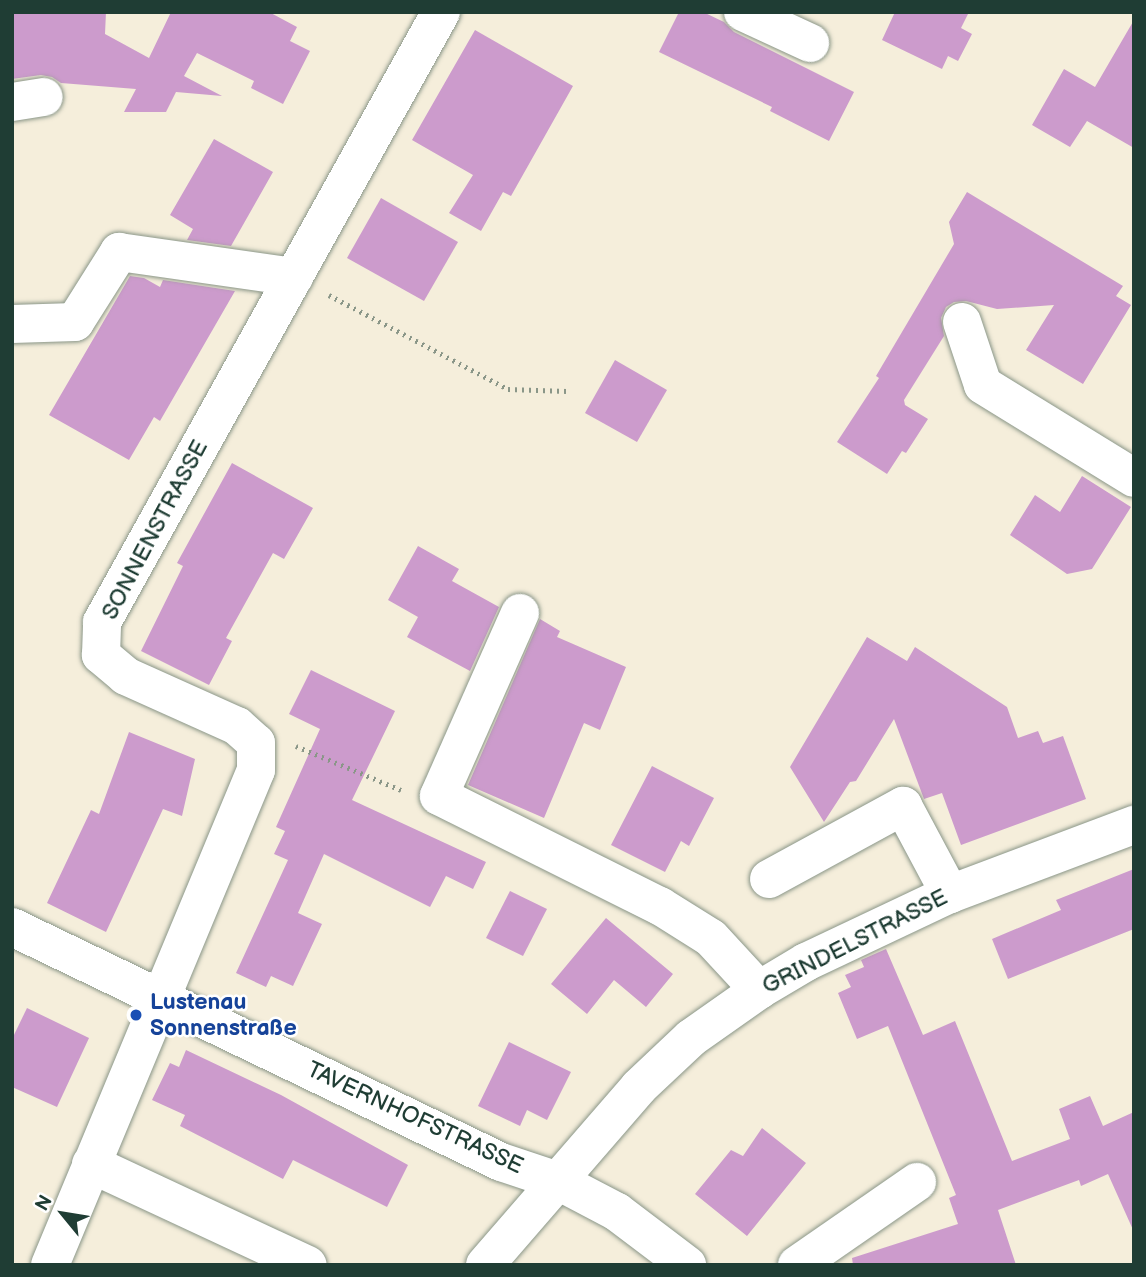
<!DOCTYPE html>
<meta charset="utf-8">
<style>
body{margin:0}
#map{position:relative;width:1146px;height:1277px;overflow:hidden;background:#f5eedb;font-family:"Balsamiq Sans",sans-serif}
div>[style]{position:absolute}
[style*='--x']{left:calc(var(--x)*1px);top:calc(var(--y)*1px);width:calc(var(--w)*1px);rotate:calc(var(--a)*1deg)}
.building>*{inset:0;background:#cc9bcc}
.path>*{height:4.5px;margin-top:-2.25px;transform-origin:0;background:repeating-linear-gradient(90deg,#8a9688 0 2px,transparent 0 7px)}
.roads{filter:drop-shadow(0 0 2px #8a9688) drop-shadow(0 0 2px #8a9688)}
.minor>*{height:38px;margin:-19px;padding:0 19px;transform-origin:19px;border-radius:19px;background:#fff}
.major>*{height:38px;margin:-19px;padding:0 19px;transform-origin:19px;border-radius:19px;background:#fff}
.dots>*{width:19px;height:19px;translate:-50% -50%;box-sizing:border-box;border:4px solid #fff;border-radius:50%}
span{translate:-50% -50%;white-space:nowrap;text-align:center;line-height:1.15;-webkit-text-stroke:5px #fff;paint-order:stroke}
.street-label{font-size:23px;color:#1f3d34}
.transit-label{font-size:23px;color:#164399;font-weight:700}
.left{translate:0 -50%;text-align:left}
.frame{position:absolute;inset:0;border:14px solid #1f3d34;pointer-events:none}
.north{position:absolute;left:28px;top:1179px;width:70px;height:70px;-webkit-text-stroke:5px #fff;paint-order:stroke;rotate:300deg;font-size:19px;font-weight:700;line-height:28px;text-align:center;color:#1f3d34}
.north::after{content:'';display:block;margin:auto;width:24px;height:32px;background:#1f3d34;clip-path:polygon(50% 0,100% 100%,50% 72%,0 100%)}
</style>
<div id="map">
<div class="building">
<div style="clip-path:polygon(12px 12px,106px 12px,105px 34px,149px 58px,171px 12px,269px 12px,297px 27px,290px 41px,310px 51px,283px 104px,251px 88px,254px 81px,197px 53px,184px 76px,222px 96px,176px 92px,166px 112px,124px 112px,136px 89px,61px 83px,52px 77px,41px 75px,12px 79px)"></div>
<div style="clip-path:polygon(679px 12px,703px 12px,724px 22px,734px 32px,854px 92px,829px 141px,770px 111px,772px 107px,659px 52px)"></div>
<div style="clip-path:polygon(895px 12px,969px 12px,961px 28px,972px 34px,958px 61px,948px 56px,942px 69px,882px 40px)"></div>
<div style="clip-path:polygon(1134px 20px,1134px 148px,1087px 121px,1070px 147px,1032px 125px,1064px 69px,1095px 87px)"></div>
<div style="clip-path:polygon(475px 30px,573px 86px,511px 196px,503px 192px,481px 231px,449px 213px,473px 175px,412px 140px)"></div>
<div style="clip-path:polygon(214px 139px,273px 172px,231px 246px,187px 240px,193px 229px,170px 215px)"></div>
<div style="clip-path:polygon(967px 192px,1123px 286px,1116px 296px,1131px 305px,1083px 384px,1026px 350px,1054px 305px,997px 309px,966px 301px,954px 302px,946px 307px,941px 318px,944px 336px,904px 400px,905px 405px,928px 419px,906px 453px,902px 451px,887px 474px,837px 442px,879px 378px,876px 376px,954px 244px,949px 222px)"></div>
<div style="clip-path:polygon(381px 198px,458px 242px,424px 301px,347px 258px)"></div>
<div style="clip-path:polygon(130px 276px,144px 278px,160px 287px,163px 280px,235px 291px,160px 421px,154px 417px,129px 460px,49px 415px)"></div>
<div style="clip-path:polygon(615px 360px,667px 390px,637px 442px,585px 413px)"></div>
<div style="clip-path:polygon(232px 463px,313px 508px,284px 559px,273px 553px,226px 638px,232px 641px,209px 685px,141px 651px,183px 566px,177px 563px)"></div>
<div style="clip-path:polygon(1082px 476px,1131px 507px,1092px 569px,1067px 574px,1010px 535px,1035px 495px,1060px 512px)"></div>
<div style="clip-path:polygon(418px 546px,459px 569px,452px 581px,499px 607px,470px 671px,407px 637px,418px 617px,388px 600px)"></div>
<div style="clip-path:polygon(540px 619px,560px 631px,557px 637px,626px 667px,600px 730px,584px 723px,544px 818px,468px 785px)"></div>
<div style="clip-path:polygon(867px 637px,907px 661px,915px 647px,1007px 707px,1018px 738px,1038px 731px,1043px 743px,1063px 736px,1086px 799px,961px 845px,942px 793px,924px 799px,894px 719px,856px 781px,850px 782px,824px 822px,790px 767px)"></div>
<div style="clip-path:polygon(311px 670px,395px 711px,352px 800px,486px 862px,473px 889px,446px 876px,430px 907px,324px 854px,298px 913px,322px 924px,293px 986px,271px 976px,266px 987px,236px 973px,288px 860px,274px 854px,285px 831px,276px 827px,320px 729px,289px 714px)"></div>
<div style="clip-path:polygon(129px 732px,195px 759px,182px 816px,163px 809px,106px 932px,47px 903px,91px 810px,99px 814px)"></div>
<div style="clip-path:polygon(652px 766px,714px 798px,689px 846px,681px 841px,665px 872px,611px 845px)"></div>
<div style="clip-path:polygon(1134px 869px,1134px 929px,1008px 979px,992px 939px,1061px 910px,1056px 900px)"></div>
<div style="clip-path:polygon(510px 891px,547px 909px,523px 956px,486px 938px)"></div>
<div style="clip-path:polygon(606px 918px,673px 974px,646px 1007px,614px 980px,587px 1014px,551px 984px)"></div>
<div style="clip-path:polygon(886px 949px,923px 1035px,955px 1021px,1012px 1161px,1070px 1139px,1059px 1109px,1090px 1096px,1103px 1126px,1134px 1112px,1134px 1232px,1108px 1174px,1081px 1186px,1079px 1180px,998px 1210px,1016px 1265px,853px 1265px,852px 1258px,958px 1224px,949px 1198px,956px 1195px,888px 1026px,857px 1039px,838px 993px,851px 987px,845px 975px,864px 967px,861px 960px)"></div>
<div style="clip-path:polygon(27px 1008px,89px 1038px,57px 1107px,12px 1087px,12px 1039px)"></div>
<div style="clip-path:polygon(509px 1042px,571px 1072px,547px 1120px,527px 1110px,520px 1126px,478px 1106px)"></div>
<div style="clip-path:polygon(186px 1050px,281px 1095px,408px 1165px,387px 1207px,293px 1160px,283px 1179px,180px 1126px,185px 1115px,152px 1100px,170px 1063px,179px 1067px)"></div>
<div style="clip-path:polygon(762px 1128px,806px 1163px,747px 1236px,695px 1194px,731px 1150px,743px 1156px)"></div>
</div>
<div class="path">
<div style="--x:329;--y:295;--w:202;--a:27.7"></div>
<div style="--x:508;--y:389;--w:59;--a:1.9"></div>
<div style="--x:296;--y:746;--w:114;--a:22.7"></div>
</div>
<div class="roads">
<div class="minor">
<div style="--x:743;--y:12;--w:74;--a:24.8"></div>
<div style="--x:12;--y:102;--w:32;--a:-9"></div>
<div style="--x:962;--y:322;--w:66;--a:71.6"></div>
<div style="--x:983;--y:385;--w:177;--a:31.6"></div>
<div style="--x:12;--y:324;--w:63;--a:-1.8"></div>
<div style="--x:75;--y:322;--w:83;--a:-57.8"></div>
<div style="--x:119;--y:252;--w:177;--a:8.1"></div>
<div style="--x:520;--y:613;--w:200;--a:113.9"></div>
<div style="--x:439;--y:796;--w:247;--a:26.5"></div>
<div style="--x:660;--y:906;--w:60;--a:32.1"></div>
<div style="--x:711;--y:938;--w:71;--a:47.3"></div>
<div style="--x:769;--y:879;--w:153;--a:-28.6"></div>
<div style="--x:903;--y:806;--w:100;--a:61.9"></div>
<div style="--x:12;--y:927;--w:543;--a:25.67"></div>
<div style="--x:501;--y:1162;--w:60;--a:18.4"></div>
<div style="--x:558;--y:1181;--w:67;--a:27.7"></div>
<div style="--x:617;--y:1212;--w:88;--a:37.1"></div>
<div style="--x:91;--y:1164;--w:239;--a:25"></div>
<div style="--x:50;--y:1265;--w:536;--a:-67.4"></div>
<div style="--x:256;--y:770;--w:27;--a:-90"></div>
<div style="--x:256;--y:743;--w:25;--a:-138"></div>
<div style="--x:237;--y:726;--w:122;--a:-155.8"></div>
<div style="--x:126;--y:676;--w:33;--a:-140"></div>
<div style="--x:101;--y:655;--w:33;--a:-88"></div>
<div style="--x:102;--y:622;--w:698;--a:-60.94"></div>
<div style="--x:797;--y:1265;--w:146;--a:-34.7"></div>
</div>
<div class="major">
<div style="--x:485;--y:1265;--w:235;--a:-49.1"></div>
<div style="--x:639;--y:1087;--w:71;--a:-43.3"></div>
<div style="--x:691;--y:1038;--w:83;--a:-35.2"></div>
<div style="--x:759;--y:990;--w:55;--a:-30.8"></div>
<div style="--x:806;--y:962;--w:159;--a:-25.3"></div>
<div style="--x:950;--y:894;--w:197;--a:-20.6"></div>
</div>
</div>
<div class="dots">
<div style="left:136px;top:1015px;background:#1a4fb4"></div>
</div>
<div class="street-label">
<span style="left:155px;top:530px;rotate:-62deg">SONNENSTRASSE</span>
<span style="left:855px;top:942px;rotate:-27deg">GRINDELSTRASSE</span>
<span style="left:415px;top:1118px;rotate:25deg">TAVERNHOFSTRASSE</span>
</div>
<div class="transit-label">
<span class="left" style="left:150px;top:1015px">Lustenau<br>Sonnenstraße</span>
</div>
<div class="frame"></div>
<div class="north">N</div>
</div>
